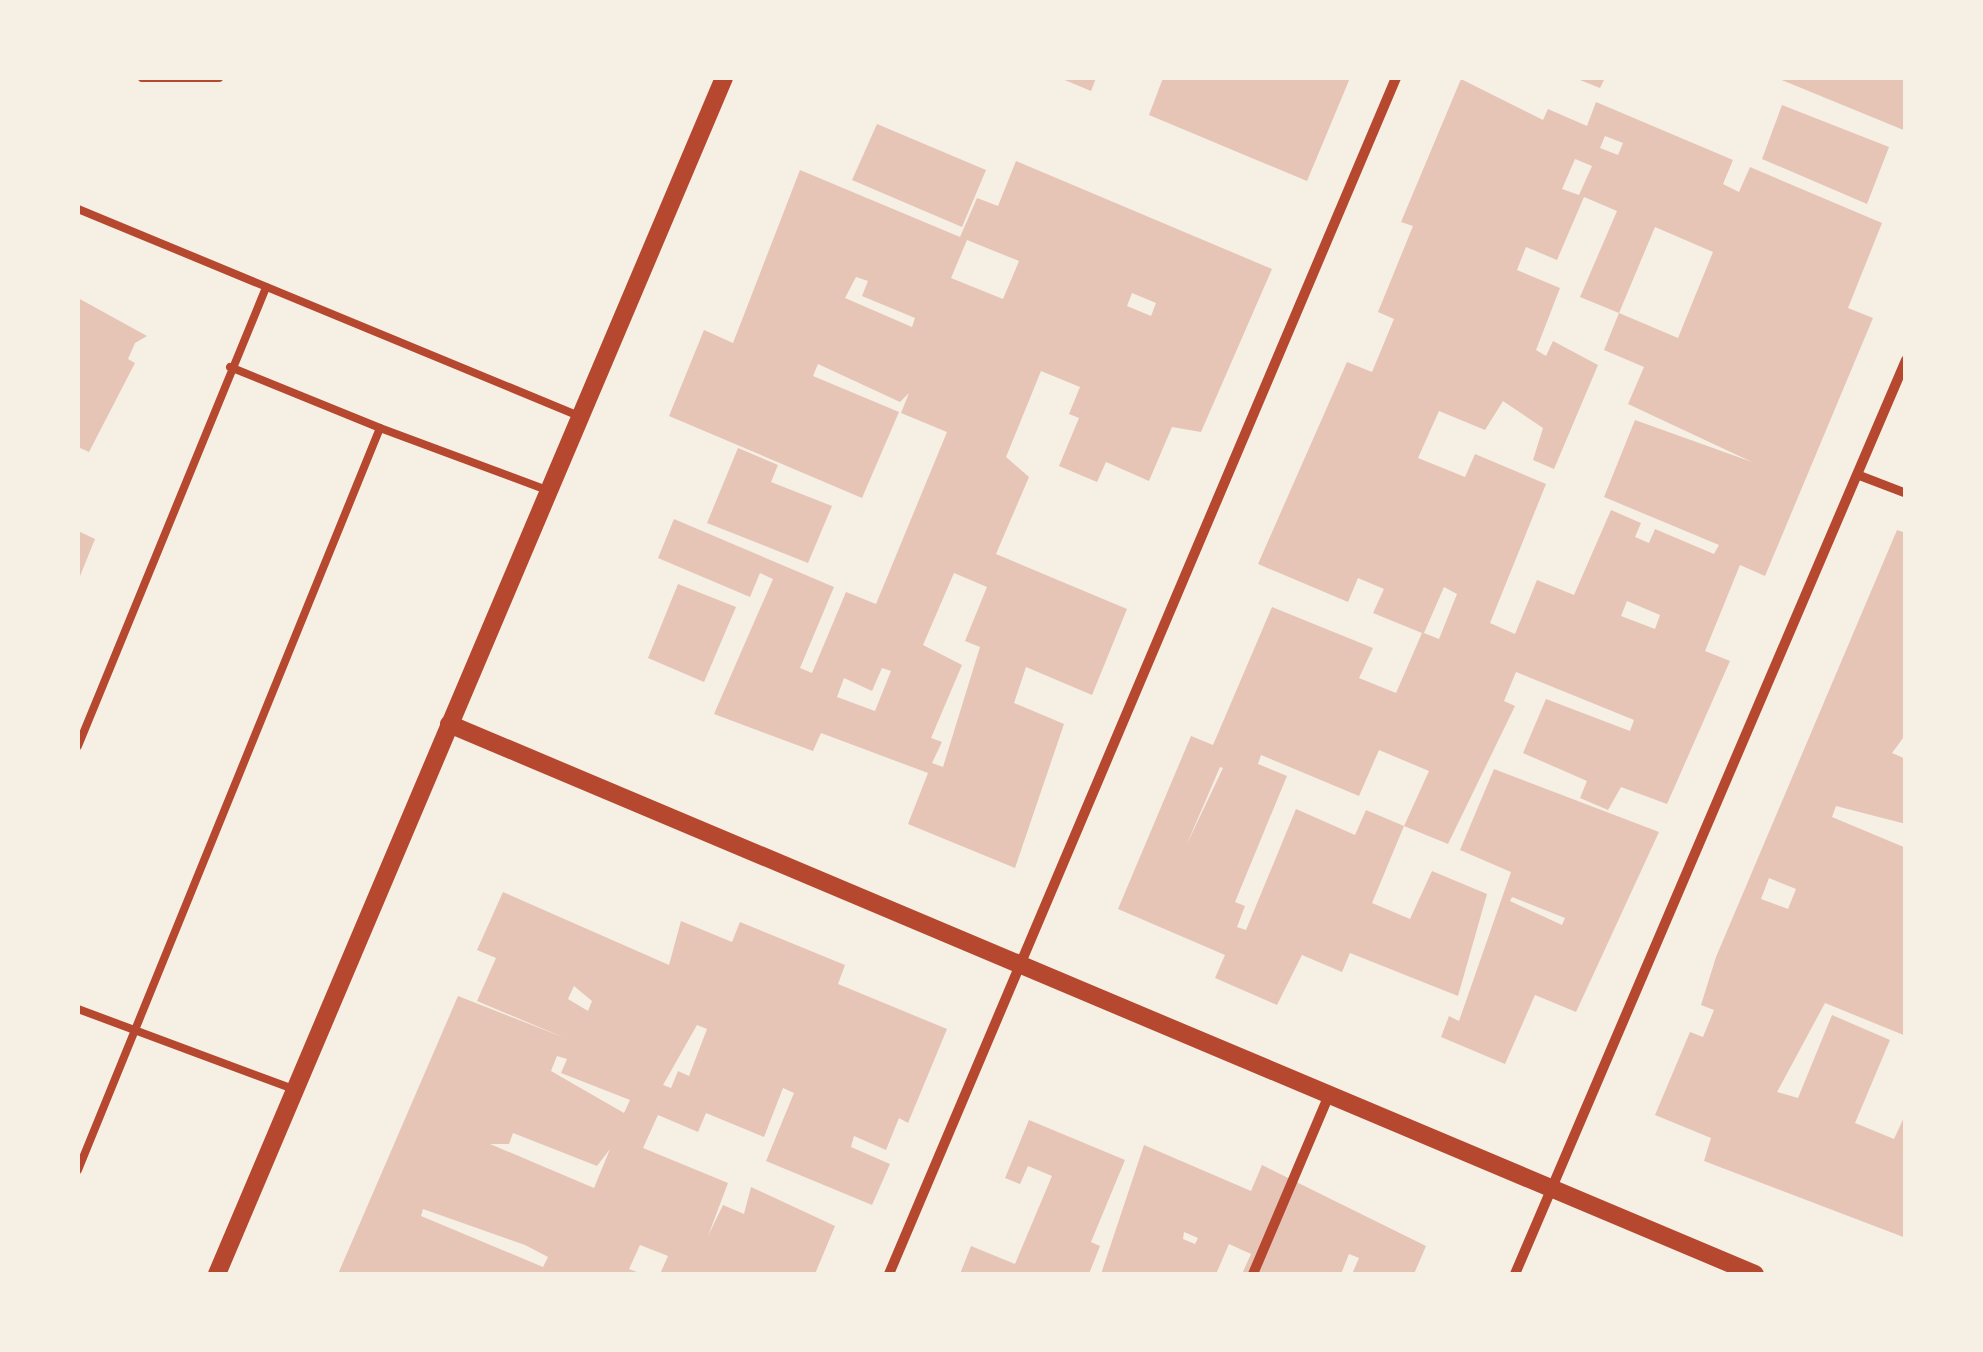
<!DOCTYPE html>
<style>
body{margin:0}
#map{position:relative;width:1983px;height:1352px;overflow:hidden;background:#f6efe4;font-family:Raleway,sans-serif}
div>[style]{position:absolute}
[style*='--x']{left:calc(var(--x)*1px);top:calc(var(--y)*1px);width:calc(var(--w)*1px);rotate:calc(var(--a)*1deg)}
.building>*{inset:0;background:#e6c5b7}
.service>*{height:8px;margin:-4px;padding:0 4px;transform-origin:4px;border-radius:4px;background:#b5482f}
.pedestrian>*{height:9px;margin:-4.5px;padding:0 4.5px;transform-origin:4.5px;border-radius:4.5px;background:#b5482f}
.minor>*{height:10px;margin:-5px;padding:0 5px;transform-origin:5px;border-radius:5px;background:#b5482f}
.tertiary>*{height:18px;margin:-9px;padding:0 9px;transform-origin:9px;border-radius:9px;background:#b5482f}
span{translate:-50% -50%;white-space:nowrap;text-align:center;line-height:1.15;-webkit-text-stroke:8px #f6efe4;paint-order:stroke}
.frame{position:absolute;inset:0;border:80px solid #f6efe4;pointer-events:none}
</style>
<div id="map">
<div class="building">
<div style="clip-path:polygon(1060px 78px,1096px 78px,1091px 91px)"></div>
<div style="clip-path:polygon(1163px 78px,1350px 78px,1307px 181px,1149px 115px)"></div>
<div style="clip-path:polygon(1575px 78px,1605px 78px,1600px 88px)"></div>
<div style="clip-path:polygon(1777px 78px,1906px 78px,1906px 131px)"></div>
<div style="clip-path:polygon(evenodd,1461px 79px,1543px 120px,1548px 109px,1587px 126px,1596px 102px,1733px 160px,1723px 184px,1739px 192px,1750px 167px,1882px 223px,1848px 308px,1873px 318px,1765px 576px,1740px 565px,1705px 651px,1730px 661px,1667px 804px,1621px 787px,1608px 810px,1580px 798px,1587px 781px,1523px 753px,1546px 699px,1630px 731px,1634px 720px,1516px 672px,1504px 701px,1515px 706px,1448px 844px,1404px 826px,1429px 771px,1379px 750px,1359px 796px,1261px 755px,1258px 764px,1287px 776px,1235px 902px,1245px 906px,1237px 927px,1246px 930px,1296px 809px,1355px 835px,1366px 810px,1404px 826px,1372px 903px,1410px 919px,1432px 871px,1487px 894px,1458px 996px,1350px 953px,1342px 972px,1302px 955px,1277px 1005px,1215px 978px,1225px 955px,1118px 909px,1191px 736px,1213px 745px,1272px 607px,1373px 648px,1359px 678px,1396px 693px,1422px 633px,1373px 613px,1384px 589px,1358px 578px,1348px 602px,1258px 564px,1347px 362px,1372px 372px,1394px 319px,1378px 312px,1413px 226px,1401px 222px,1461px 79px,1605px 136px,1623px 143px,1618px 155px,1600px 148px,1605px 136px,1461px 79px,1575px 159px,1592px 166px,1579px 195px,1562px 189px,1575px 159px,1461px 79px,1584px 197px,1617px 211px,1580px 297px,1619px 313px,1604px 350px,1644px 367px,1628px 404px,1752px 462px,1635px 420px,1604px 497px,1719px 545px,1714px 554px,1655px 529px,1649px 543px,1635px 537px,1641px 523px,1611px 510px,1574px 595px,1537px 580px,1515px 634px,1490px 623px,1546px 484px,1475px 454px,1465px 477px,1418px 458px,1439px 411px,1485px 430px,1503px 401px,1543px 428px,1533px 460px,1554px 469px,1598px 365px,1553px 341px,1546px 356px,1536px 350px,1560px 288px,1517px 270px,1526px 247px,1557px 260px,1584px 197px,1461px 79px,1655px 227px,1713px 252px,1678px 338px,1619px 313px,1655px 227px,1461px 79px,1444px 587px,1457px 594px,1439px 639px,1424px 633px,1444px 587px,1461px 79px,1627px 601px,1660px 615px,1655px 629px,1621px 616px,1627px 601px,1461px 79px,1220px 767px,1223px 768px,1186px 846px,1220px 767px)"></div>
<div style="clip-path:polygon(1782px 105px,1889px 147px,1867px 204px,1762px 159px)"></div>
<div style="clip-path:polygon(877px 124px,986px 170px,962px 227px,852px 180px)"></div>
<div style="clip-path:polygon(evenodd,1016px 161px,1272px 269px,1201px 432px,1172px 427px,1149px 481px,1106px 462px,1097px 482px,1059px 466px,1079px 418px,1069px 414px,1080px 387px,1041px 371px,1006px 457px,1029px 477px,996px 554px,1127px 609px,1092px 695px,1026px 667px,1014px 703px,1064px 724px,1015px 868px,908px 824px,928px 773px,821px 733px,813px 751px,714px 714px,773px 579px,760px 573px,750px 597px,658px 558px,674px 519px,834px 587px,800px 668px,812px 673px,846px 592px,876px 604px,947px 432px,901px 413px,909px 393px,900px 402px,818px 364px,813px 376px,899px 412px,862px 498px,669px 416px,704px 330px,733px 343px,800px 170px,960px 237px,977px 198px,998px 206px,1016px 161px,967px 240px,1019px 261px,1003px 299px,951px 278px,967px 240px,1016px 161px,856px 277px,868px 281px,862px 296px,915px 318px,912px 327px,845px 298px,856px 277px,1016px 161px,1132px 293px,1156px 303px,1151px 316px,1127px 306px,1132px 293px,1016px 161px,954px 573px,987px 587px,965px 641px,980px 647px,943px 767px,932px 763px,942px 742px,931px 738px,962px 665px,923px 645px,954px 573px,1016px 161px,882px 668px,891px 671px,875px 711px,837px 697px,844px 678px,872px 691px,882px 668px)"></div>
<div style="clip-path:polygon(78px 298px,147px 336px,135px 343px,128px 359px,135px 363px,89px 452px,78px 447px)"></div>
<div style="clip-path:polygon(738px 448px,778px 465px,771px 482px,832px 506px,808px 563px,707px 523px)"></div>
<div style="clip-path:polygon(evenodd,1897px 530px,1906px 533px,1906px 734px,1892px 753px,1906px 759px,1906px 824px,1836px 806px,1832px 817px,1906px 848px,1906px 1036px,1825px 1003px,1777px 1092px,1798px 1098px,1832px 1015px,1890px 1040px,1855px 1123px,1894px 1139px,1906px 1113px,1906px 1238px,1704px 1161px,1711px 1138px,1655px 1115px,1690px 1032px,1703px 1037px,1714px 1010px,1701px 1005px,1716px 957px,1897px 530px,1769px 878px,1796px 889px,1788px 909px,1761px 899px,1769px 878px)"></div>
<div style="clip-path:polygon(78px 531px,95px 539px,78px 581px)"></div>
<div style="clip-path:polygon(678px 584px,736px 607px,704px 682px,648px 658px)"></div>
<div style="clip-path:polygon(evenodd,1494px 769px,1659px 832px,1576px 1012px,1535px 995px,1505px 1064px,1441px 1037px,1449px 1016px,1459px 1021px,1511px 872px,1460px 850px,1494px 769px,1512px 897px,1565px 918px,1562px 925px,1510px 901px,1512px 897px)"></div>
<div style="clip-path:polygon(evenodd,503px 892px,669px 965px,681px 921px,732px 942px,740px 922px,845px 965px,838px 984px,947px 1029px,908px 1123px,899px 1118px,886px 1150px,854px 1136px,851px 1147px,890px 1164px,872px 1205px,766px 1161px,794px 1093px,783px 1088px,764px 1137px,706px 1113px,698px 1132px,658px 1115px,643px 1148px,728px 1183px,708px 1236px,723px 1205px,744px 1214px,751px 1187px,835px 1226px,815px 1274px,660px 1274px,668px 1256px,640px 1245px,629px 1269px,642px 1274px,338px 1274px,458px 996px,565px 1038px,477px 1001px,496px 958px,477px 950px,503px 892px,574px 986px,592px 1001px,588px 1011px,568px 999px,574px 986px,503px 892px,697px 1025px,707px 1029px,689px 1076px,678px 1071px,671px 1088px,663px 1085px,697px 1025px,503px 892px,557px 1056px,567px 1059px,561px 1073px,630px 1100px,624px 1113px,551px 1071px,557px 1056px,503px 892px,513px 1133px,597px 1166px,610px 1149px,594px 1188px,490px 1144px,509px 1144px,513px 1133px,503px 892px,423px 1209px,525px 1245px,548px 1257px,543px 1267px,421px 1216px,423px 1209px)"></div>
<div style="clip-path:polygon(1029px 1120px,1125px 1160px,1091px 1242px,1100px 1246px,1089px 1274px,960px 1274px,971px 1246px,1015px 1264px,1052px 1176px,1028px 1166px,1020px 1184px,1005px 1178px)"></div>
<div style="clip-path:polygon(evenodd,1144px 1145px,1251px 1191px,1262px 1165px,1426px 1246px,1414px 1274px,1352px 1274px,1359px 1258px,1349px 1254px,1341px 1274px,1242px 1274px,1251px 1254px,1229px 1244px,1216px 1274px,1101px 1274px,1144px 1145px,1184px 1232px,1198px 1238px,1195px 1244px,1183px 1239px,1184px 1232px)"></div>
</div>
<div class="service">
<div style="--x:142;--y:78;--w:77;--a:0"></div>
<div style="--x:78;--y:209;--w:542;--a:22.45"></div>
<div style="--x:230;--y:367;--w:162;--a:22.1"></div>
<div style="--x:78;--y:746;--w:496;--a:-67.7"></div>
<div style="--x:78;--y:1009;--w:229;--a:20.4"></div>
<div style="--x:78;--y:1170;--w:801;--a:-67.85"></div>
<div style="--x:380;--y:428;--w:178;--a:20.4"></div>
</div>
<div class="pedestrian">
<div style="--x:1859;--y:475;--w:50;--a:21"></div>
</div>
<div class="minor">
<div style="--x:889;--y:1274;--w:1299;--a:-67.03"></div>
<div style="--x:1253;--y:1274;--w:192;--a:-67"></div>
<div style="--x:1515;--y:1274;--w:994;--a:-66.84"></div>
</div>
<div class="tertiary">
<div style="--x:449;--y:724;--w:1417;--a:22.84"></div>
<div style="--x:217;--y:1274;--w:1299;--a:-67.03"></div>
</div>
<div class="frame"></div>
</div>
